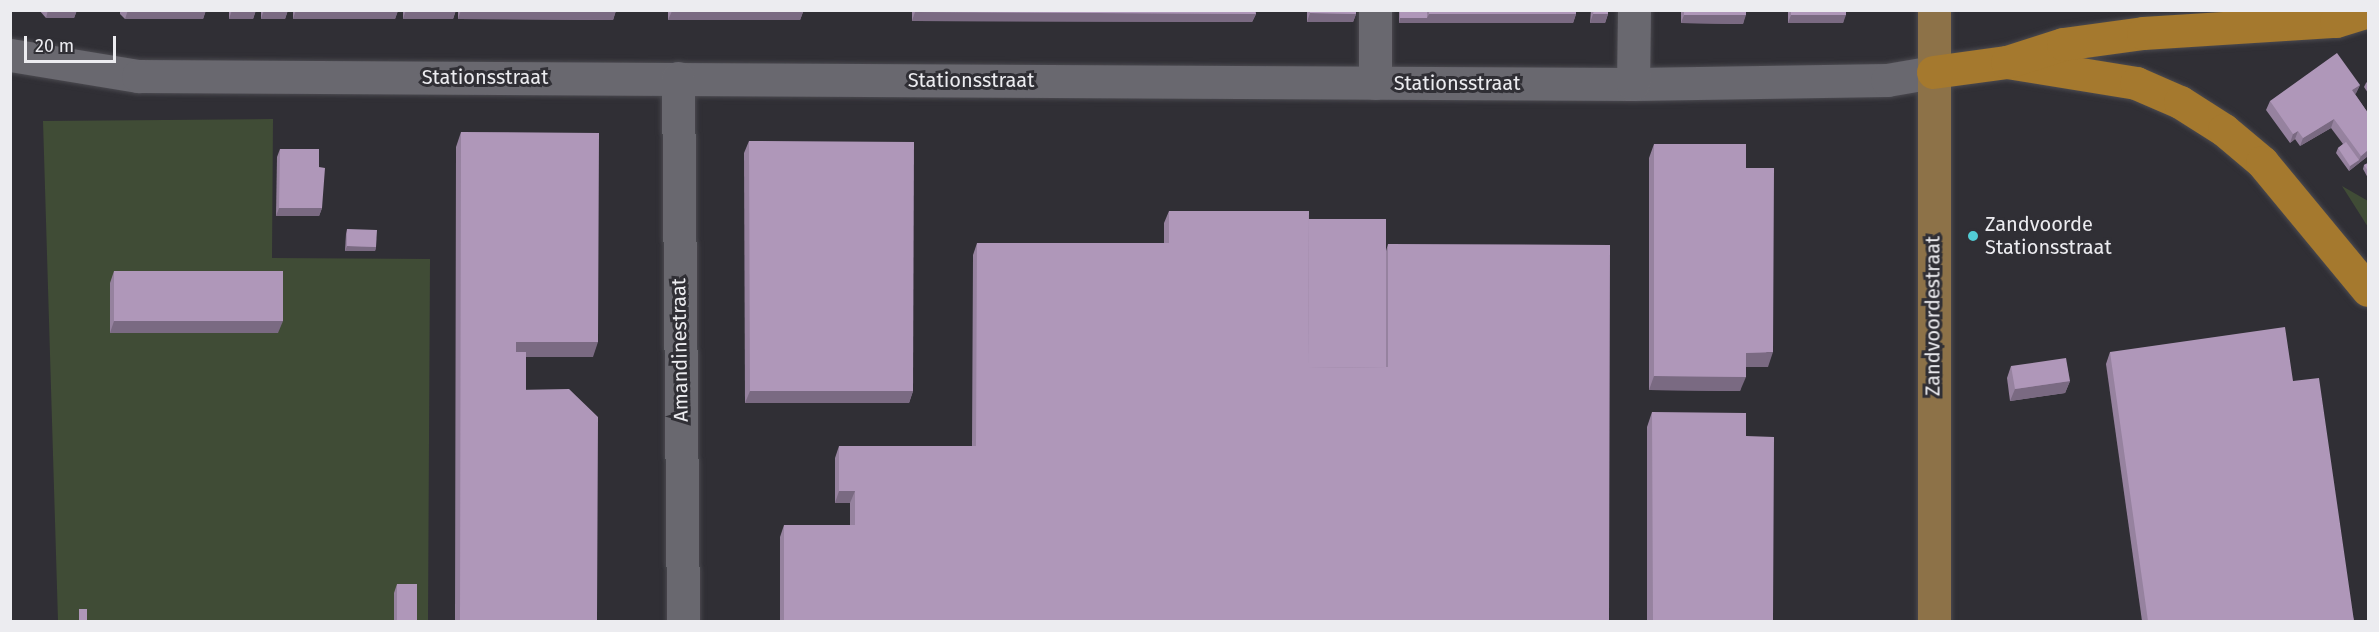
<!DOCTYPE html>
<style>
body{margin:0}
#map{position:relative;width:2379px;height:632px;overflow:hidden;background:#302f35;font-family:"Fira Sans",sans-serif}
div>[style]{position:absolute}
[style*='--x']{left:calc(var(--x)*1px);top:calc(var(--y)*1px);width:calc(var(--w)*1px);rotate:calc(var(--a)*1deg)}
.green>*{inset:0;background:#404c36}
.roads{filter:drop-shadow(0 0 2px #4b4a50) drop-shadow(0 0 2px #4b4a50)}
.minor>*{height:33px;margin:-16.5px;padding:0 16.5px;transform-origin:16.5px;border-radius:16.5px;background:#69686f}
.major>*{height:33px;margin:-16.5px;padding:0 16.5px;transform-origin:16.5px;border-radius:16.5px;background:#8d7248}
.highway>*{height:33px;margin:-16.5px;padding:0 16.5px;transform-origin:16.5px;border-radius:16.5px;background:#a5792e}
.wall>*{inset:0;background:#96829f}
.shaded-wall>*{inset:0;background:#7a6a82}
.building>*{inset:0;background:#af97b9}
.dots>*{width:16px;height:16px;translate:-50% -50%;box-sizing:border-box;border:3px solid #302f35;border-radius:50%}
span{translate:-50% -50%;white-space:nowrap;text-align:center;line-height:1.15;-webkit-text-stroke:6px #302f35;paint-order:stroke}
.street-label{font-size:20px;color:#ececf0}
.poi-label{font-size:20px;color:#ececf0}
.left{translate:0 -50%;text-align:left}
.frame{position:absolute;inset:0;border:12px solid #ececf0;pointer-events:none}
.scale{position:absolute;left:24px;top:36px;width:92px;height:27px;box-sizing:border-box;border:3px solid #ececf0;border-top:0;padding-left:8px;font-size:18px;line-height:21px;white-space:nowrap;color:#ececf0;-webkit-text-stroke:4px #302f35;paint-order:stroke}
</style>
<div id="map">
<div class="green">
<div style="clip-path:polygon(273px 119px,272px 258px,430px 259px,428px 621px,58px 621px,43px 121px)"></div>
<div style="clip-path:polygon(2342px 186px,2368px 201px,2368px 227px)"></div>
</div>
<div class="roads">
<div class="minor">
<div style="--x:10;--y:55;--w:130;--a:9.3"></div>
<div style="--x:138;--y:76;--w:1495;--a:0.31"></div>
<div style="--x:1633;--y:84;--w:254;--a:-0.9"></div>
<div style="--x:1887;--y:80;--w:47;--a:-9.9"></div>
<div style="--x:678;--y:78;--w:544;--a:89.47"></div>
<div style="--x:1375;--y:83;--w:73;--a:-90"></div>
<div style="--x:1633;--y:84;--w:74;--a:-89.2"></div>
</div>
<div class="major">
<div style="--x:1934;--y:622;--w:612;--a:-90"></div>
</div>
<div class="highway">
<div style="--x:2007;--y:62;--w:131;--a:9.2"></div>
<div style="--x:2136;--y:83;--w:48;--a:23.4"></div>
<div style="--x:2180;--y:102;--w:52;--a:32.5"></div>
<div style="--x:2224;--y:130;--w:50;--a:40.1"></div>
<div style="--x:2262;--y:162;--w:166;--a:50.4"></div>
<div style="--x:1933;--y:72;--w:75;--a:-7.7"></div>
<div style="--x:2007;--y:62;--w:59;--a:-17.8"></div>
<div style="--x:2063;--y:44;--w:81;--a:-7.8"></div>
<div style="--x:2143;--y:33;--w:193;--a:-3.6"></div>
<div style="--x:2336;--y:21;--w:34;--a:-17"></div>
</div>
</div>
<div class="wall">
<div style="clip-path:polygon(39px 10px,77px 10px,74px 18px,46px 18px)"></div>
<div style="clip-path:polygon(120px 10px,206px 10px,203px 19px,125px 19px,120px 14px)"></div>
<div style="clip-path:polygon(229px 10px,256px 10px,253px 19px,229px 19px)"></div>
<div style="clip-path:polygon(261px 10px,288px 10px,285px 19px,261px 19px)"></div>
<div style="clip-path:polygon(293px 10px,398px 10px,395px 19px,293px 19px)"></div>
<div style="clip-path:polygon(403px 10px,456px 10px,453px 19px,403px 19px)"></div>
<div style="clip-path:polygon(458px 10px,616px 10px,613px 20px,458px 19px)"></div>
<div style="clip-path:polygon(668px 10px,803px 10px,803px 12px,800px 20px,668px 20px)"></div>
<div style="clip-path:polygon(912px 10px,1255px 10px,1256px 14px,1252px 22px,912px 21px)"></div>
<div style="clip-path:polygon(1307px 10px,1356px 10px,1356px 14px,1353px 22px,1307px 22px)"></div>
<div style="clip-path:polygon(1399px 10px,1576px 10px,1576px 14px,1573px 23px,1399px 23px)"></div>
<div style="clip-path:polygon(1591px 10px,1608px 10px,1608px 14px,1605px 23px,1590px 23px)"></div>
<div style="clip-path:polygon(1681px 10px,1746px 10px,1743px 24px,1681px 23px)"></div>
<div style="clip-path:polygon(1788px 10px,1846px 10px,1843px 23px,1788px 23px)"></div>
<div style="clip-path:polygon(2368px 81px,2368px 93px,2364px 87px,2366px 83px)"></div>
<div style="clip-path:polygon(2360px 85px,2356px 93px,2355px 94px,2368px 113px,2368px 156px,2349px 171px,2336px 153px,2338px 148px,2343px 144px,2331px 128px,2300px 146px,2295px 139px,2290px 143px,2266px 110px,2270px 101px)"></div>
<div style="clip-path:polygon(461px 132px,593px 357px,526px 357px,526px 390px,597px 621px,455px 621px,456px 147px)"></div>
<div style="clip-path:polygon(749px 141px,913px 391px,909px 403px,745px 403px,744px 153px)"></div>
<div style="clip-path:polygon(1654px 144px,1746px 168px,1768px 367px,1746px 367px,1740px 391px,1649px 390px,1649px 158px)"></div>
<div style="clip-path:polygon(280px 149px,319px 167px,322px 208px,319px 216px,276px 216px,277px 157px)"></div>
<div style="clip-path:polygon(2368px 163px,2368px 178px,2363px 169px,2364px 165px)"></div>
<div style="clip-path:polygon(1169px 211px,1309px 219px,1386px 251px,1388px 244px,1609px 621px,780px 621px,780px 537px,784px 525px,850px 525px,850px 503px,835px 503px,835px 458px,839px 446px,972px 446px,973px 255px,977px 243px,1164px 243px,1164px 223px)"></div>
<div style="clip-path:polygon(347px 229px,376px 247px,375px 251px,345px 251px,346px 234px)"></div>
<div style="clip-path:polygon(114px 271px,278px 333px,110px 333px,110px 283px)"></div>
<div style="clip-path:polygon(2110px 352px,2293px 381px,2354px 621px,2142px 621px,2106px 364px)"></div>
<div style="clip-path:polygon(2011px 366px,2070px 381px,2065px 393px,2010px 401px,2007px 378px)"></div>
<div style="clip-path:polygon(1652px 412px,1746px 436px,1773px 621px,1647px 621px,1647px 427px)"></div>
<div style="clip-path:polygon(397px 584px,417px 621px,394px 621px,394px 593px)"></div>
</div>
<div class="shaded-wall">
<div style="clip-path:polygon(48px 10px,77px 10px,74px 18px,46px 18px)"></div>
<div style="clip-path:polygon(128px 10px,206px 10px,203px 19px,125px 19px)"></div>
<div style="clip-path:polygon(232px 10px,256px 10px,253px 19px,229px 19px)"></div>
<div style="clip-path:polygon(264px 10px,288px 10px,285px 19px,261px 19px)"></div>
<div style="clip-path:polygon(296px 10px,398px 11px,395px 19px,293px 19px)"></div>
<div style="clip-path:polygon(406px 10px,456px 10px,453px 19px,403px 19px)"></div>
<div style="clip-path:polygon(461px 10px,616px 11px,613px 20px,458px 19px)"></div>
<div style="clip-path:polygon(672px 11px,803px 12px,800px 20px,668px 20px)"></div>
<div style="clip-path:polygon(915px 12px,1256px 14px,1252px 22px,912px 21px)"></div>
<div style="clip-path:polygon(1310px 13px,1356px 14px,1353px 22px,1307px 22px)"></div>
<div style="clip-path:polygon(1429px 14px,1576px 14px,1573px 23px,1399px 23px,1400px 18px,1427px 18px)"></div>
<div style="clip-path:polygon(1593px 14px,1608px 14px,1605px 23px,1590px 23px)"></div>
<div style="clip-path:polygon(1684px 15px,1746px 15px,1743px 24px,1681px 23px)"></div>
<div style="clip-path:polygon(1791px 15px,1846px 15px,1843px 23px,1788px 23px)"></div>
<div style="clip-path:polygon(2360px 85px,2356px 93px,2349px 99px,2352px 90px)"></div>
<div style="clip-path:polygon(2334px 119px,2331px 128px,2300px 146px,2303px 138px)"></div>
<div style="clip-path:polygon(2298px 131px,2295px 139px,2290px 143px,2293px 134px)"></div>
<div style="clip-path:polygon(2368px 150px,2368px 156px,2349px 171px,2350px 166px,2359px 160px,2361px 156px)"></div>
<div style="clip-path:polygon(279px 208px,322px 208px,319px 216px,276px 216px)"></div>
<div style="clip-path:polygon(347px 246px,376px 247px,375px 251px,345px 251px)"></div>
<div style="clip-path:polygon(114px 321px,283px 321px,278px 333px,110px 333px)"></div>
<div style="clip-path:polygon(516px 342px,598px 342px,593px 357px,512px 357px)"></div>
<div style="clip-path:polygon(1773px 352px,1768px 367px,1741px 367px,1746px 353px)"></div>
<div style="clip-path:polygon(1654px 376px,1746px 377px,1740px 391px,1649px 390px)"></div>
<div style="clip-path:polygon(2070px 381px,2065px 393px,2010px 401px,2015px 389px)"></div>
<div style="clip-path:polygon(750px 391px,913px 391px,909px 403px,745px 403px)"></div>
<div style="clip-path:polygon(839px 491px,855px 491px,850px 503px,835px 503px)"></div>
</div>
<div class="building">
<div style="clip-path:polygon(466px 10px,616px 10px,616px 11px)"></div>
<div style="clip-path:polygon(672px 10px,803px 10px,803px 12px,672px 11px)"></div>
<div style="clip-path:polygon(915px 10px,1255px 10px,1256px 14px,915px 12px)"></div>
<div style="clip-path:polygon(1310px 10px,1356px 10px,1356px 14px,1310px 13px)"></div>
<div style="clip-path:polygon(1400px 10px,1427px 10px,1427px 18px,1400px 18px)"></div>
<div style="clip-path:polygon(1429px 10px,1576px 10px,1576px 14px,1429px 14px)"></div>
<div style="clip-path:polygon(1594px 10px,1608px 10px,1608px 14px,1593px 14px)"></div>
<div style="clip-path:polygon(1684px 10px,1746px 10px,1746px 15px,1684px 15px)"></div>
<div style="clip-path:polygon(1791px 10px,1846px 10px,1846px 15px,1791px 15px)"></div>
<div style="clip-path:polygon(2337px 53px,2360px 85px,2352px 90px,2368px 113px,2368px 150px,2361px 156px,2334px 119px,2303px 138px,2298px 131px,2293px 134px,2270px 101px)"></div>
<div style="clip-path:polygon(461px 132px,599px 133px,598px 342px,516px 342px,516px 390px,569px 389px,598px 417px,597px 621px,460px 621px)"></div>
<div style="clip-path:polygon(749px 141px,914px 142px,913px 391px,750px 391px)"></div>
<div style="clip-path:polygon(2346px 142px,2359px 160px,2350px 166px,2338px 148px)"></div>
<div style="clip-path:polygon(1654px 144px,1746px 144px,1746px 168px,1774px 168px,1773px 352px,1746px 353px,1746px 377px,1654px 376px)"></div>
<div style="clip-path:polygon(280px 149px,319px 149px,319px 167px,325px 168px,322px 208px,279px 208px)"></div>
<div style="clip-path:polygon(2368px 163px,2368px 171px,2364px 165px)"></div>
<div style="clip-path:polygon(1169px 211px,1309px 211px,1308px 368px,1388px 367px,1388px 244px,1610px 245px,1609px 621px,784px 621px,784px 525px,855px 525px,855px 491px,839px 491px,839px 446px,976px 446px,977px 243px,1169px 243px)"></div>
<div style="clip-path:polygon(1309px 219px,1386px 219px,1386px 367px,1308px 368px)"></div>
<div style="clip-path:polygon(347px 229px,377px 230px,376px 247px,347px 246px)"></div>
<div style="clip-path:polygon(114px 271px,283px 271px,283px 321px,114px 321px)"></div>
<div style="clip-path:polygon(2285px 327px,2293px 381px,2319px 378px,2354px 621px,2148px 621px,2110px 352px)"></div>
<div style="clip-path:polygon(516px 352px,526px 352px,526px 390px,516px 390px)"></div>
<div style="clip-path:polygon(2066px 358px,2070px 381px,2015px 389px,2011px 366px)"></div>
<div style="clip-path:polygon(1652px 412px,1746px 413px,1746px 436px,1774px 437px,1773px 621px,1653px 621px)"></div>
<div style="clip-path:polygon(397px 584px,417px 584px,417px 621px,397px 621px)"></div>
<div style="clip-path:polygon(79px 609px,87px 609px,87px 621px,79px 621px)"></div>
</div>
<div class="dots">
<div style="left:1973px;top:236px;background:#52ccd5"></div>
</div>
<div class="street-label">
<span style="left:485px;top:77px">Stationsstraat</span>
<span style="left:971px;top:80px">Stationsstraat</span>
<span style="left:1457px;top:83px">Stationsstraat</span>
<span style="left:1933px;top:316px;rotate:-90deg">Zandvoordestraat</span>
<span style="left:680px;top:350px;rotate:-91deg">Amandinestraat</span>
</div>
<div class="poi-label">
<span class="left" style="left:1985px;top:236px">Zandvoorde<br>Stationsstraat</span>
</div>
<div class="frame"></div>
<div class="scale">20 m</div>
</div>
